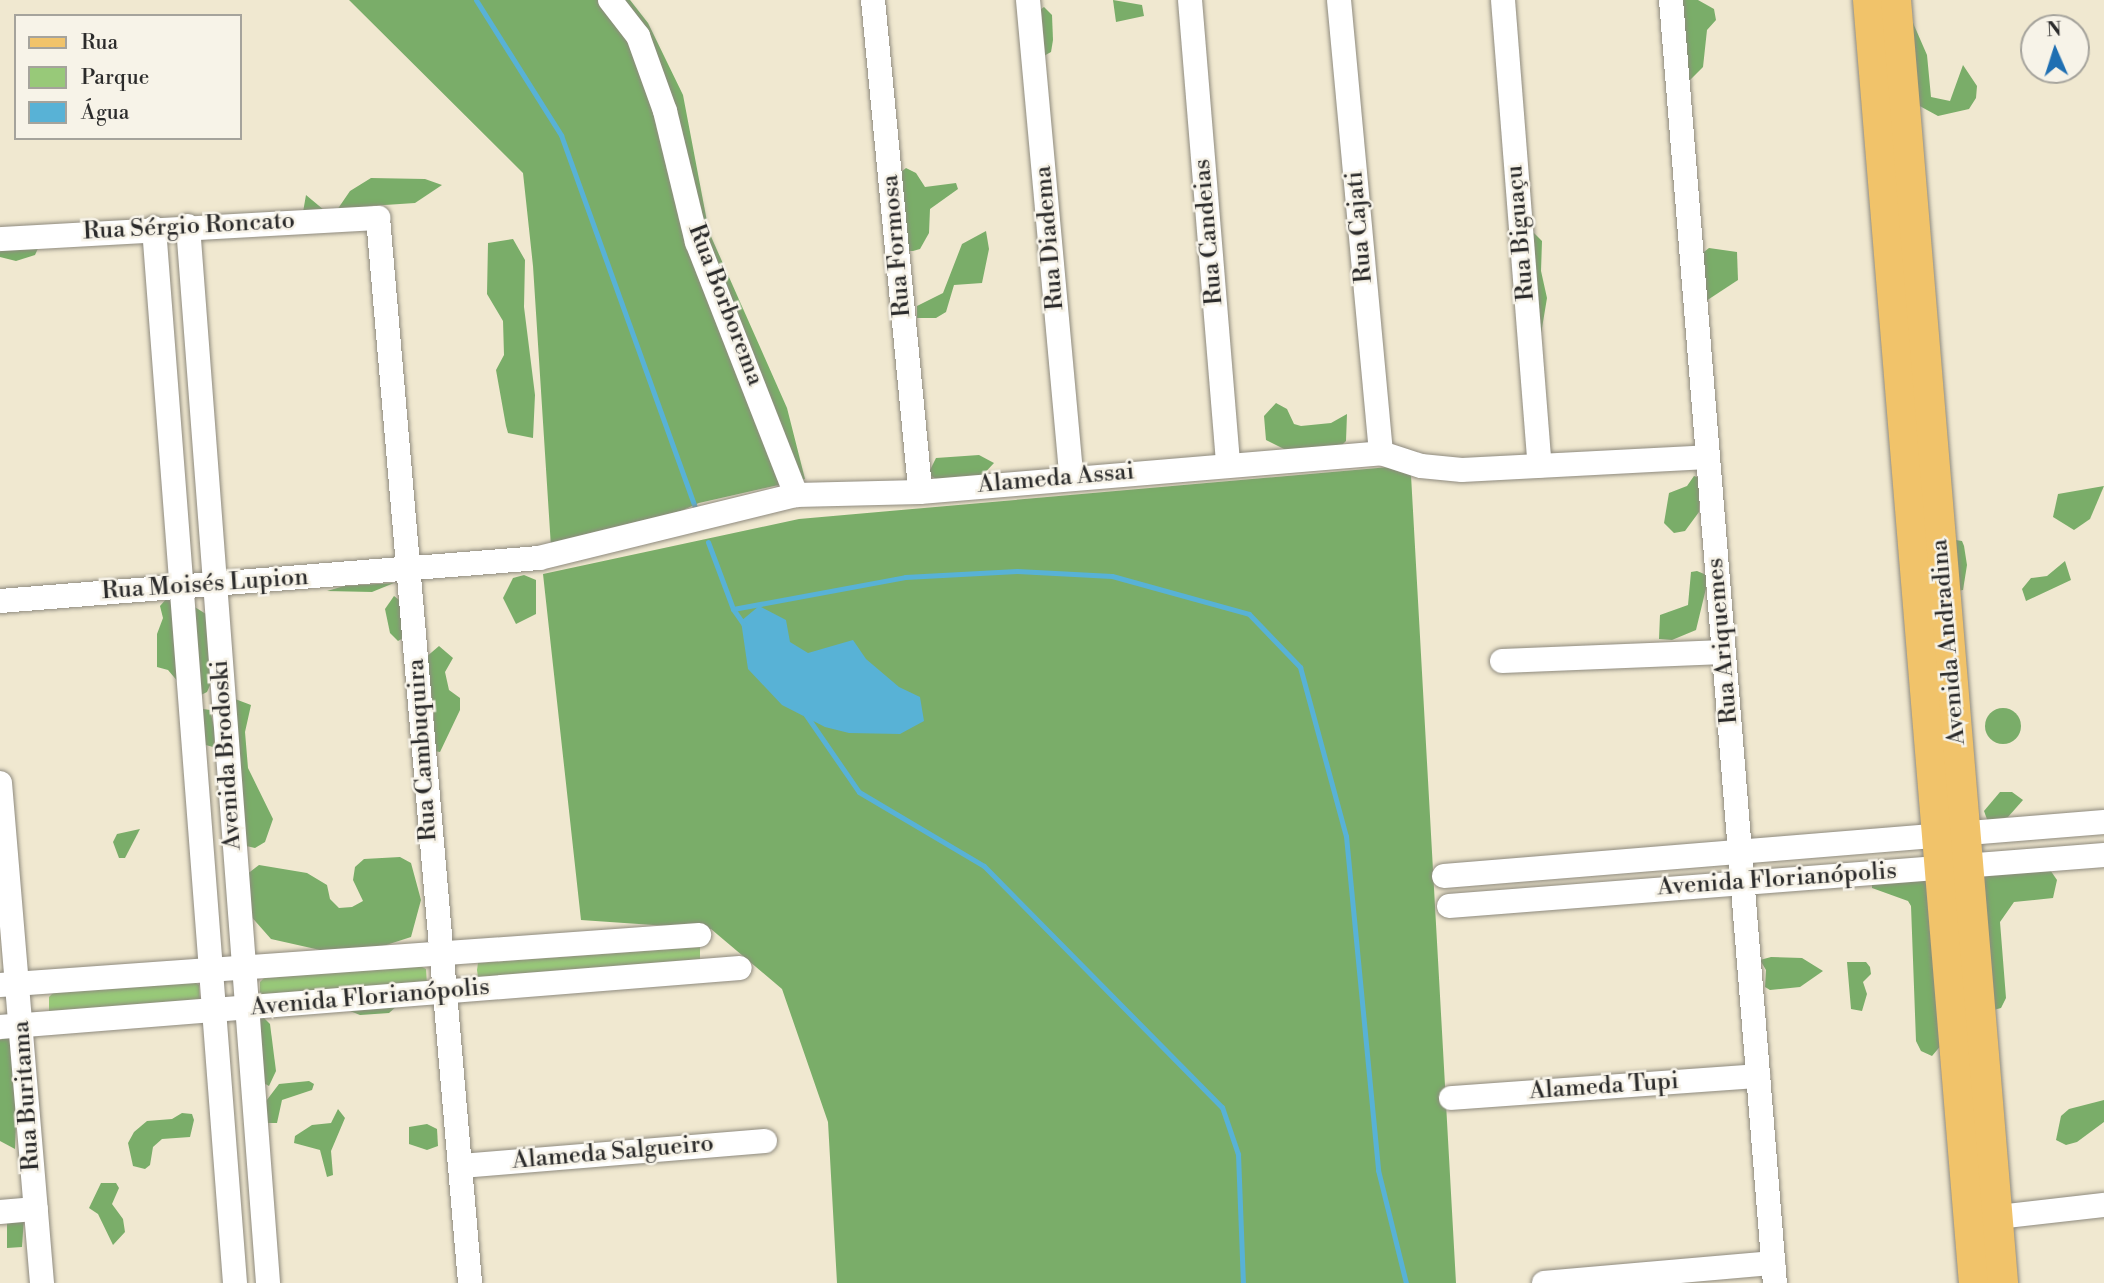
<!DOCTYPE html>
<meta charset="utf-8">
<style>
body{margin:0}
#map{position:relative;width:2104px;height:1283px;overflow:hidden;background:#f0e8d0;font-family:"Libre Bodoni",serif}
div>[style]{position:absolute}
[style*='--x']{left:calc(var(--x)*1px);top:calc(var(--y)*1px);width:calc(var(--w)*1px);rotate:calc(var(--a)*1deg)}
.green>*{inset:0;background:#98c979}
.forest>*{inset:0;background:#7aad69}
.round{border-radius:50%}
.water>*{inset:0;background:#58b2d6}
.stream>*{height:5px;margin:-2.5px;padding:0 2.5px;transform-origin:2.5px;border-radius:2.5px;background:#58b2d6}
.roads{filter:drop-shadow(0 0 2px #8e8a7e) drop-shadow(0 0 2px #8e8a7e)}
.minor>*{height:24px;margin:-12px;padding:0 12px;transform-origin:12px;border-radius:12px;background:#fff}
.major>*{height:30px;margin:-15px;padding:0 15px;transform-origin:15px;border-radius:15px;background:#f1c36a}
span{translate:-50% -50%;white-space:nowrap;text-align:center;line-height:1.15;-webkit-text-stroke:5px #f7f3e8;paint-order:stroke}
.street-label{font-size:24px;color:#2b2b2b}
.legend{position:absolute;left:14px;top:14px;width:228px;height:126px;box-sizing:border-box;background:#f7f3e8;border:2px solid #a5a39c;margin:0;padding:9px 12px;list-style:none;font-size:21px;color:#2b2b2b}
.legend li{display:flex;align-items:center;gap:14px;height:35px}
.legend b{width:35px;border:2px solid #a5a39c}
.north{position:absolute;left:2020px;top:14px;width:70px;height:70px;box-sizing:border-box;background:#f7f3e8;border:2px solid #a5a39c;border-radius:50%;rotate:357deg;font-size:19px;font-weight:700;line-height:28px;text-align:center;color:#2b2b2b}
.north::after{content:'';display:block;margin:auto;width:24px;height:32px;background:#1f6fb2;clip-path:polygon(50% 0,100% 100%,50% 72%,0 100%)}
</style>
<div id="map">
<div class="green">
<div style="clip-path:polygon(700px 947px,700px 962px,478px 977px,477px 970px,478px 963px)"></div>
<div style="clip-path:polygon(420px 966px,426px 969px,427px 985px,260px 996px,260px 982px,264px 978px)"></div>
<div style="clip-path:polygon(193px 981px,199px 985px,200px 1001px,55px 1015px,49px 1011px,49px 997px,54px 992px)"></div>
</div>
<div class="forest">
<div style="clip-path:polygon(349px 0,630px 0,648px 23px,683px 95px,709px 232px,787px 408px,805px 479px,699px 503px,644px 527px,551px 547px,533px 266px,523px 173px)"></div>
<div style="clip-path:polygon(1113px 0,1142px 5px,1144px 16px,1116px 22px)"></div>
<div style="clip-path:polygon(1681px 0,1698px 0,1714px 9px,1716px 20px,1707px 30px,1703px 67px,1689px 81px)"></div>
<div style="clip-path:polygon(1044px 7px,1052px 15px,1053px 40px,1051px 52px,1042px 57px,1037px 12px)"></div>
<div style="clip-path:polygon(1910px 16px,1927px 55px,1931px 97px,1950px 101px,1963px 65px,1977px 86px,1976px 98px,1969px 109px,1938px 116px,1916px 104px)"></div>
<div style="clip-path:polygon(906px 168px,916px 173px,925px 187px,956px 183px,958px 189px,930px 209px,929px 233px,920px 249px,913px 251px,907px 251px,901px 172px)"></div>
<div style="clip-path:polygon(371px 178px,425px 179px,442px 185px,415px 203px,370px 206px,342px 217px,303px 212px,306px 195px,324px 210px,337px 210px,350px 191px)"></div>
<div style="clip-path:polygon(1530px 229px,1542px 241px,1541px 271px,1547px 298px,1541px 334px)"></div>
<div style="clip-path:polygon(986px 231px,989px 249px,982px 283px,954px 285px,946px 312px,936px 318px,917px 318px,917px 306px,943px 293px,962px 244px)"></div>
<div style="clip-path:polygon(513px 239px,525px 260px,524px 307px,535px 395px,533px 438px,508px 433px,506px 426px,496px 370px,504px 355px,503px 321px,487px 294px,488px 243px)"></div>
<div style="clip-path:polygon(0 242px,40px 244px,35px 255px,16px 261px,0 257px)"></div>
<div style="clip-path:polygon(1709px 248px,1737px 252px,1738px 280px,1706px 301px,1700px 255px)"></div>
<div style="clip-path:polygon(1276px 403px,1287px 409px,1294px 424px,1301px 426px,1331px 423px,1347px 414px,1346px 441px,1342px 445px,1286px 450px,1266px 440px,1264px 416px)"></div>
<div style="clip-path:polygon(979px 455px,994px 463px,979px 479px,941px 482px,928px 474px,936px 458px)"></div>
<div style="clip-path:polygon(1389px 467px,1411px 475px,1456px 1283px,837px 1283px,828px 1122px,782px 989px,711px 929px,581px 920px,543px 574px,799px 519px)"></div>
<div style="clip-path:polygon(1694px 476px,1700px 478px,1699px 512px,1685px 531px,1674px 533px,1664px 523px,1669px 493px,1687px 486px)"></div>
<div style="clip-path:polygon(2104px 486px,2090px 519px,2074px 530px,2053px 517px,2058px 494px)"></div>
<div style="clip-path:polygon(1949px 539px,1962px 541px,1964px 546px,1967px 565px,1963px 590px,1957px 591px)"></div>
<div style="clip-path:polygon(2065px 561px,2071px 580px,2026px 601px,2022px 589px,2031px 578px,2047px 576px)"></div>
<div style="clip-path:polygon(1697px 571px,1709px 576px,1696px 630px,1672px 640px,1659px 639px,1660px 615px,1688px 605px,1691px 572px)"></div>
<div style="clip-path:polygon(524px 575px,536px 580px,536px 614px,516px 624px,503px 598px,513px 578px)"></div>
<div style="clip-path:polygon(394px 583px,372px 592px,327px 591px,344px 586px)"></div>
<div style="clip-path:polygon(394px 596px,403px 603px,403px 638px,398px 641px,390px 633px,385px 609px)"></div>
<div style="clip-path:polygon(167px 598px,173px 599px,179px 683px,168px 670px,157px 667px,157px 634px,163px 618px,160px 606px)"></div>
<div style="clip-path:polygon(193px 606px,206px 614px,212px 681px,207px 692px,197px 697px)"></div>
<div style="clip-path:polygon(439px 646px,453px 658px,445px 672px,449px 690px,460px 698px,460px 710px,440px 752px,434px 751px,434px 709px,425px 658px)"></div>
<div style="clip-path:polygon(235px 699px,251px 705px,245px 732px,248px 768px,273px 819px,265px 842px,255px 848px,242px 845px)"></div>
<div class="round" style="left:1985px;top:708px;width:36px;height:36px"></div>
<div style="clip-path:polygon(197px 708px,210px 710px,216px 735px,213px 747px,202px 744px)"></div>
<div style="clip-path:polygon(2000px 792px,2012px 792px,2023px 800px,2008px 817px,1988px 822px,1984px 811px)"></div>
<div style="clip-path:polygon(140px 829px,125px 858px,119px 858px,113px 842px,117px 834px)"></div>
<div style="clip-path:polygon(400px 857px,411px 863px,421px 900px,411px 937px,377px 948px,320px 950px,271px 939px,248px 913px,246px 875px,259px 865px,307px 873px,327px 885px,330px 899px,339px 908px,352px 907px,363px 901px,353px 880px,355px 867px,364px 859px)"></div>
<div style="clip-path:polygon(2046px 864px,2057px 880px,2053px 898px,2014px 902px,2000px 922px,2006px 998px,2001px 1008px,1990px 1011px,1981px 877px)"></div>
<div style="clip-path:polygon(1927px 879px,1943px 1043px,1932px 1056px,1921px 1051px,1916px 1041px,1911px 906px,1908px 901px,1872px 888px,1872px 882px)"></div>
<div style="clip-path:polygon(1771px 957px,1802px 958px,1823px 971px,1800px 987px,1770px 990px,1765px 987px,1766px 970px,1760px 960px)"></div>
<div style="clip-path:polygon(1847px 962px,1866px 962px,1870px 967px,1871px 974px,1863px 982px,1867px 994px,1862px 1011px,1851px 1009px)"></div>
<div style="clip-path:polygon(397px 1006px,389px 1013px,360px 1015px,345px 1009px)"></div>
<div style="clip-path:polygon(258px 1012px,270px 1024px,276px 1071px,269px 1086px,258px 1080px)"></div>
<div style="clip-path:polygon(9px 1036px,17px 1098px,15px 1149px,0 1141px,0 1040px)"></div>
<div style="clip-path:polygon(309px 1081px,314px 1084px,312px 1090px,282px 1100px,277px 1123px,260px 1123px,260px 1109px,279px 1084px)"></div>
<div style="clip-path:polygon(2104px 1100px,2104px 1122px,2077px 1142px,2066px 1145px,2056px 1140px,2061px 1116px,2069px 1109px)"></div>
<div style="clip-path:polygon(338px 1109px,345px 1118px,331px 1151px,333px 1175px,327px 1177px,320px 1150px,294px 1143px,295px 1136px,312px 1125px,331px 1123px)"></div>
<div style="clip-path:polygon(182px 1113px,192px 1114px,194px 1120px,190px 1137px,162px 1139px,153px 1147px,150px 1165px,145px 1169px,133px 1166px,128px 1143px,134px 1132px,147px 1121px,172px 1119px)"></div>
<div style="clip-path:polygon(427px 1124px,437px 1129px,438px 1146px,427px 1150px,409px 1144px,409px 1127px)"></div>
<div style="clip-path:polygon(101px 1183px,116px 1183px,119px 1188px,112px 1204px,123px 1219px,125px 1232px,113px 1245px,98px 1214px,89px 1208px)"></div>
<div style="clip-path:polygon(24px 1218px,22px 1247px,7px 1248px,7px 1220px)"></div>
</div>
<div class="water">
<div style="clip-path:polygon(759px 606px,786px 620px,790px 642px,808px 653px,853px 640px,866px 659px,899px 687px,920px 697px,924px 721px,900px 734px,849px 733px,825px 727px,782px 705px,748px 669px,741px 621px)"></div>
</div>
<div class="stream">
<div style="--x:476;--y:0;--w:160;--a:57.8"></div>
<div style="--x:561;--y:135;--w:402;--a:70.2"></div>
<div style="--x:708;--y:542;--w:72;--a:69.5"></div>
<div style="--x:733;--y:609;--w:21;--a:55"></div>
<div style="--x:733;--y:609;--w:175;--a:-10.5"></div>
<div style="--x:905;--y:577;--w:112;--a:-3.1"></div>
<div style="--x:1017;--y:571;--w:95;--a:3"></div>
<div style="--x:1112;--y:576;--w:142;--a:15.5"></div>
<div style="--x:1249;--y:614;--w:74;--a:46.1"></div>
<div style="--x:1300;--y:667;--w:175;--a:74.8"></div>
<div style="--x:1346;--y:836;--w:336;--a:84.5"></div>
<div style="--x:1378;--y:1170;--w:116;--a:76.1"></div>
<div style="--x:806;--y:715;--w:93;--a:55.5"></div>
<div style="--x:859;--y:792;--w:145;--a:30.6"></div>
<div style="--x:984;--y:866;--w:339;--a:45.4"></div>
<div style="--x:1222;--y:1107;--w:50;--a:71.2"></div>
<div style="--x:1238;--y:1154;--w:129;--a:87.8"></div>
</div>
<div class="roads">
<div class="minor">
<div style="--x:610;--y:0;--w:46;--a:52.1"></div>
<div style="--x:638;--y:36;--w:80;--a:70.2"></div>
<div style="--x:665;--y:111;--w:135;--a:76.3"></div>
<div style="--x:697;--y:242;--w:272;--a:68.6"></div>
<div style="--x:873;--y:0;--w:494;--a:84.5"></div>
<div style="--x:1028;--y:0;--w:478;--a:84.8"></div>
<div style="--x:1190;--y:0;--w:465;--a:85.3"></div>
<div style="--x:1339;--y:0;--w:455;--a:84.7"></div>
<div style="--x:1503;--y:0;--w:467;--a:85.5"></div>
<div style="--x:1671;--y:0;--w:1287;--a:85.37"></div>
<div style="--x:188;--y:226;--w:1060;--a:85.67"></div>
<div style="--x:154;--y:228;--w:1058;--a:85.61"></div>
<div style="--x:0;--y:239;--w:379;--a:-3.2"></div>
<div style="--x:378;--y:218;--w:1069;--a:85.06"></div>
<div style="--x:0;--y:601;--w:541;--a:-4.56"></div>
<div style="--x:539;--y:558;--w:265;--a:-13.8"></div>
<div style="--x:796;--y:495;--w:124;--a:-1.4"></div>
<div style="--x:920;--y:492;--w:463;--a:-4.8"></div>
<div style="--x:1381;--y:453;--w:42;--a:18"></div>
<div style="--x:1421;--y:466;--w:41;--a:5.6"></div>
<div style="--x:1462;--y:470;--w:246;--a:-3"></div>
<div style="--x:1502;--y:661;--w:222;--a:-2.3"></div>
<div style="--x:0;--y:783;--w:502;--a:85.2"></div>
<div style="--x:1444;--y:876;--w:662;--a:-4.68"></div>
<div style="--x:1449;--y:906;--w:657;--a:-4.45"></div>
<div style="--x:0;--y:985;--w:701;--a:-4.09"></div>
<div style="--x:0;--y:1027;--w:742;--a:-4.56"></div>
<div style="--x:1451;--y:1098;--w:308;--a:-4.1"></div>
<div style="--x:461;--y:1166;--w:305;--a:-4.7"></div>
<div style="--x:0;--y:1212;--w:36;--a:-5"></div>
<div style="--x:1998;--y:1217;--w:107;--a:-6.5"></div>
<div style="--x:1544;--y:1283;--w:230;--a:-5"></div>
</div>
<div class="major">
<div style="--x:1868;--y:0;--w:1287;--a:85.28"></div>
<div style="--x:1896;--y:0;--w:1287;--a:85.23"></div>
</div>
</div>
<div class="street-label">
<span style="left:189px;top:227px;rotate:-3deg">Rua Sérgio Roncato</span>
<span style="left:1360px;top:227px;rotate:-95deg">Rua Cajati</span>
<span style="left:1209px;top:232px;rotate:-95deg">Rua Candeias</span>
<span style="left:1521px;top:233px;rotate:-95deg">Rua Biguaçu</span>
<span style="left:1050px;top:238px;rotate:-95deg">Rua Diadema</span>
<span style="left:897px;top:246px;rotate:-95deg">Rua Formosa</span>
<span style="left:725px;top:305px;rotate:69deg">Rua Borborema</span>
<span style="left:1056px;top:479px;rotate:-5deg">Alameda Assai</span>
<span style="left:205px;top:585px;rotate:-4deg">Rua Moisés Lupion</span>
<span style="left:1723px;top:641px;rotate:-95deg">Rua Ariquemes</span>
<span style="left:1949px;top:642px;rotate:-95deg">Avenida Andradina</span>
<span style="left:423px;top:750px;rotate:-94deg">Rua Cambuquira</span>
<span style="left:227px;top:755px;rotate:-94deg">Avenida Brodoski</span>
<span style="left:1777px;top:880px;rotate:-4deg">Avenida Florianópolis</span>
<span style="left:370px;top:998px;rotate:-5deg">Avenida Florianópolis</span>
<span style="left:1604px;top:1087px;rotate:-4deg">Alameda Tupi</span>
<span style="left:27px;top:1096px;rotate:-94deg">Rua Buritama</span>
<span style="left:613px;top:1153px;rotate:-5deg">Alameda Salgueiro</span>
</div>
<ul class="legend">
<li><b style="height:9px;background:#f1c36a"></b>Rua</li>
<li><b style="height:19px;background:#98c979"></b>Parque</li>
<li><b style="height:19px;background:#58b2d6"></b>Água</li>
</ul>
<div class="north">N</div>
</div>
